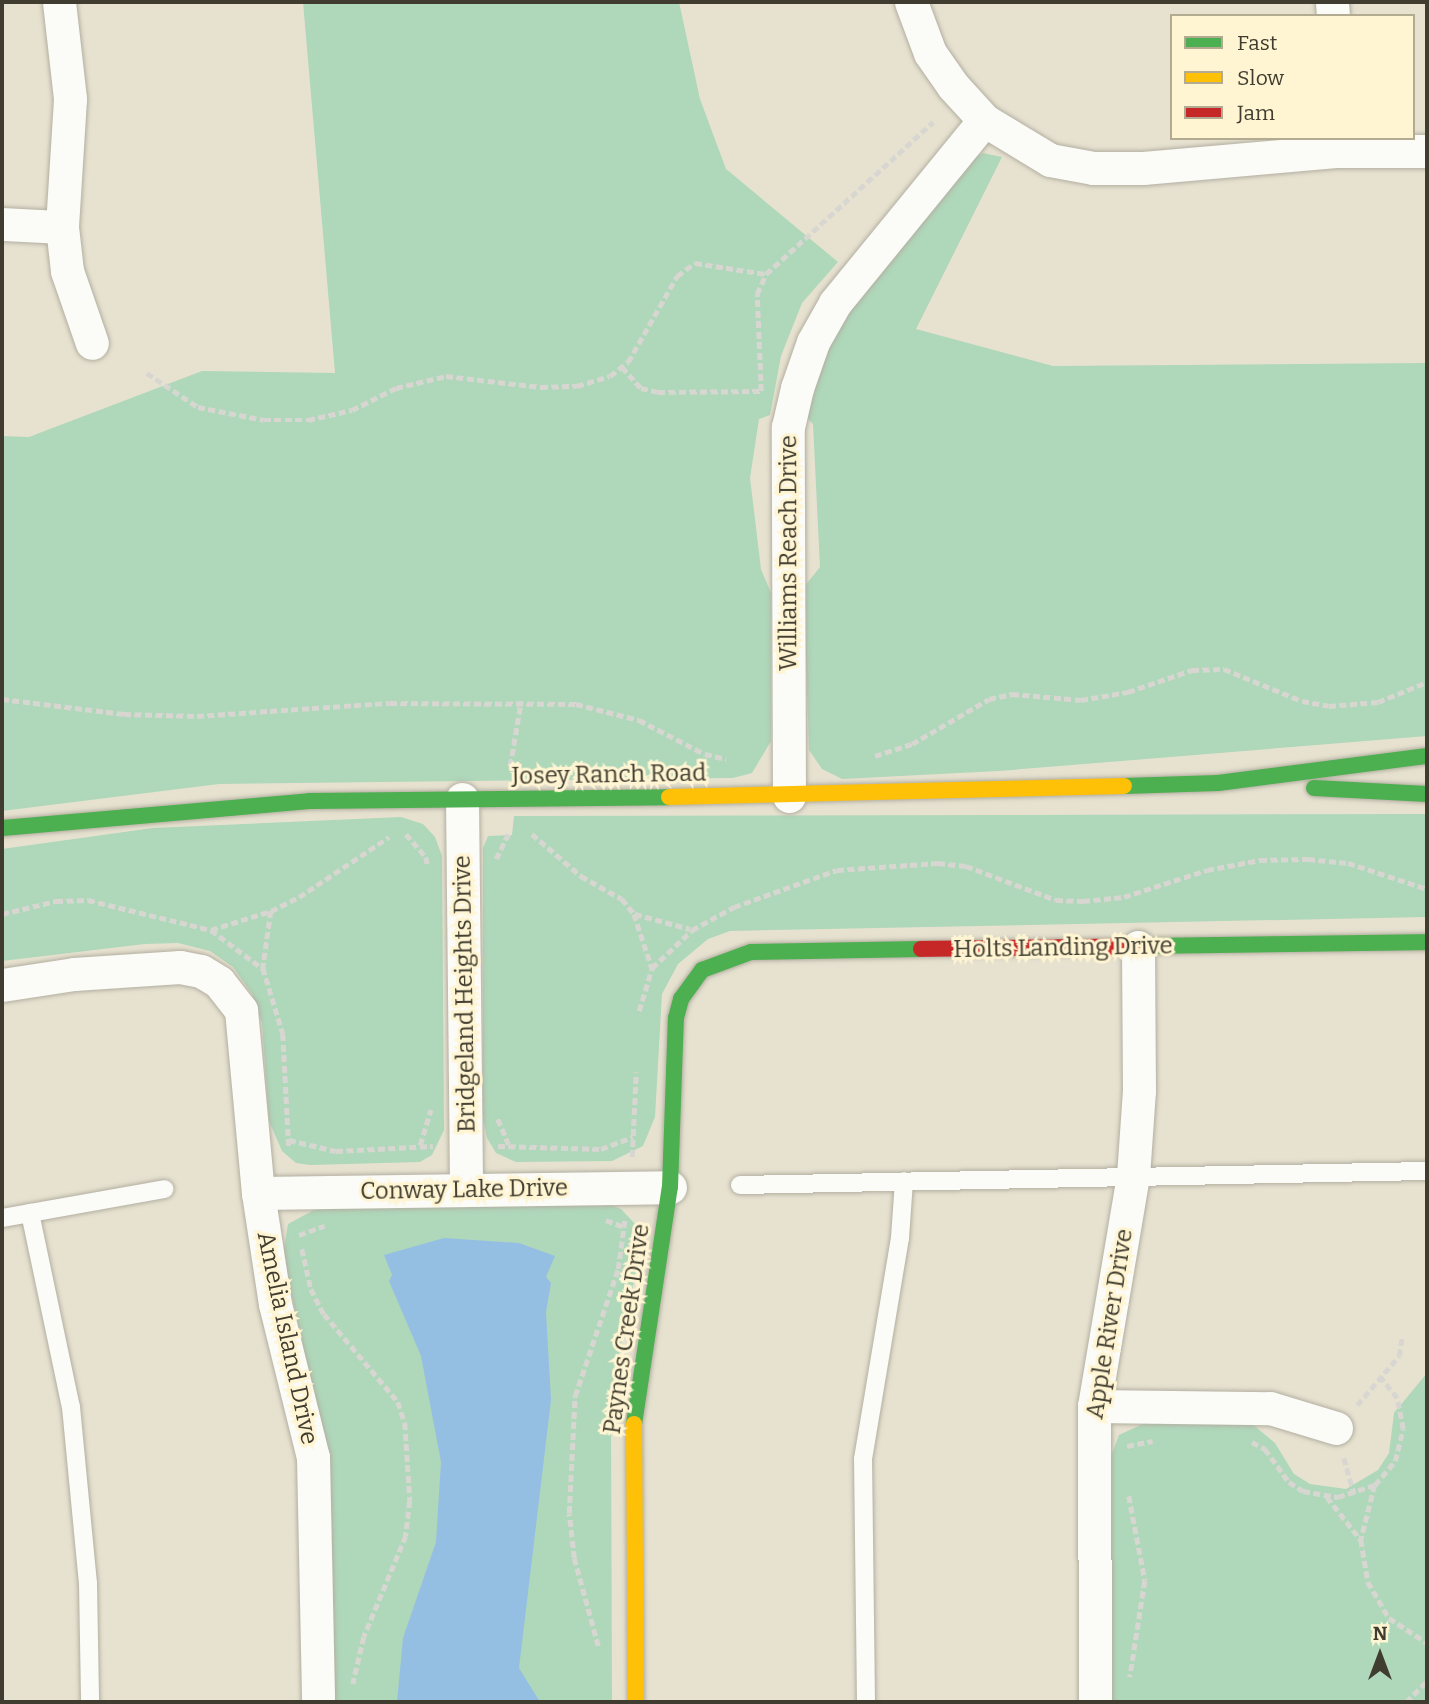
<!DOCTYPE html>
<style>
body{margin:0}
#map{position:relative;width:1429px;height:1704px;overflow:hidden;background:#e7e2d0;font-family:Bitter,serif}
div>[style]{position:absolute}
[style*='--x']{left:calc(var(--x)*1px);top:calc(var(--y)*1px);width:calc(var(--w)*1px);rotate:calc(var(--a)*1deg)}
.green>*{inset:0;background:#afd7ba}
.water>*{inset:0;background:#94bfe3}
.path>*{height:4.5px;margin-top:-2.25px;transform-origin:0;background:repeating-linear-gradient(90deg,#d8d6d1 0 7px,transparent 0 10.5px)}
.roads{filter:drop-shadow(0 0 2px #b3afa1) drop-shadow(0 0 2px #b3afa1)}
.lane>*{height:18px;margin:-9px;padding:0 9px;transform-origin:9px;border-radius:9px;background:#fbfbf8}
.street>*{height:33px;margin:-16.5px;padding:0 16.5px;transform-origin:16.5px;border-radius:16.5px;background:#fbfbf8}
.fast>*{height:16px;margin:-8px;padding:0 8px;transform-origin:8px;border-radius:8px;background:#4caf50}
.slow>*{height:16px;margin:-8px;padding:0 8px;transform-origin:8px;border-radius:8px;background:#ffc107}
.jam>*{height:16px;margin:-8px;padding:0 8px;transform-origin:8px;border-radius:8px;background:#c62828}
span{translate:-50% -50%;white-space:nowrap;text-align:center;line-height:1.15;-webkit-text-stroke:6px #fff5d3;paint-order:stroke}
.street-label{font-size:24px;color:#403c2f}
.frame{position:absolute;inset:0;border:4px solid #403c2f;pointer-events:none}
.legend{position:absolute;left:1170px;top:14px;width:245px;height:126px;box-sizing:border-box;background:#fff5d3;border:2px solid #b3ab91;margin:0;padding:9px 12px;list-style:none;font-size:21px;color:#403c2f}
.legend li{display:flex;align-items:center;gap:14px;height:35px}
.legend b{width:35px;border:2px solid #b3ab91}
.north{position:absolute;left:1345px;top:1620px;width:70px;height:70px;-webkit-text-stroke:5px #fff5d3;paint-order:stroke;rotate:0deg;font-size:19px;font-weight:700;line-height:28px;text-align:center;color:#403c2f}
.north::after{content:'';display:block;margin:auto;width:24px;height:32px;background:#403c2f;clip-path:polygon(50% 0,100% 100%,50% 72%,0 100%)}
</style>
<div id="map">
<div class="green">
<div style="clip-path:polygon(303px 2px,679px 2px,700px 99px,726px 169px,838px 262px,802px 303px,781px 356px,770px 415px,759px 419px,750px 478px,761px 569px,771px 593px,771px 741px,752px 773px,733px 778px,219px 784px,2px 811px,2px 436px,29px 437px,202px 371px,335px 373px)"></div>
<div style="clip-path:polygon(983px 153px,1002px 157px,916px 329px,1053px 366px,1427px 363px,1427px 736px,999px 771px,842px 779px,822px 769px,809px 750px,804px 587px,820px 567px,813px 424px,807px 418px,824px 357px,846px 311px,961px 165px)"></div>
<div style="clip-path:polygon(1427px 814px,1427px 917px,730px 931px,708px 939px,678px 964px,662px 994px,655px 1117px,643px 1146px,612px 1161px,516px 1162px,496px 1153px,487px 1138px,483px 1118px,483px 848px,488px 836px,512px 835px,514px 816px)"></div>
<div style="clip-path:polygon(401px 817px,423px 824px,435px 837px,442px 856px,444px 1130px,432px 1155px,420px 1162px,310px 1165px,296px 1163px,282px 1151px,269px 1121px,262px 1023px,252px 994px,233px 967px,210px 951px,178px 943px,145px 944px,2px 961px,2px 849px,153px 828px)"></div>
<div style="clip-path:polygon(602px 1201px,621px 1209px,636px 1225px,641px 1247px,616px 1369px,611px 1415px,612px 1702px,335px 1702px,331px 1511px,324px 1442px,283px 1255px,288px 1224px,325px 1204px)"></div>
<div style="clip-path:polygon(1427px 1373px,1427px 1702px,1111px 1702px,1108px 1464px,1119px 1435px,1147px 1422px,1251px 1423px,1275px 1443px,1294px 1474px,1310px 1484px,1346px 1489px,1378px 1470px,1389px 1453px,1394px 1413px)"></div>
</div>
<div class="water">
<div style="clip-path:polygon(444px 1238px,519px 1243px,555px 1256px,546px 1277px,551px 1283px,546px 1312px,551px 1400px,519px 1668px,540px 1702px,397px 1702px,403px 1638px,436px 1542px,441px 1462px,421px 1356px,389px 1281px,392px 1275px,384px 1255px)"></div>
</div>
<div class="path">
<div style="--x:622;--y:367;--w:28;--a:48"></div>
<div style="--x:641;--y:388;--w:17;--a:13"></div>
<div style="--x:658;--y:392;--w:103;--a:-0.6"></div>
<div style="--x:147;--y:373;--w:61;--a:33.7"></div>
<div style="--x:198;--y:407;--w:67;--a:11.1"></div>
<div style="--x:264;--y:420;--w:44;--a:0"></div>
<div style="--x:308;--y:420;--w:45;--a:-12.8"></div>
<div style="--x:352;--y:410;--w:49;--a:-26.6"></div>
<div style="--x:396;--y:388;--w:51;--a:-13.5"></div>
<div style="--x:446;--y:376;--w:96;--a:6.6"></div>
<div style="--x:541;--y:387;--w:36;--a:-2"></div>
<div style="--x:577;--y:386;--w:34;--a:-17"></div>
<div style="--x:610;--y:376;--w:23;--a:-38"></div>
<div style="--x:628;--y:362;--w:99;--a:-60.3"></div>
<div style="--x:677;--y:276;--w:22;--a:-36"></div>
<div style="--x:695;--y:263;--w:72;--a:8.8"></div>
<div style="--x:761;--y:391;--w:97;--a:-92.4"></div>
<div style="--x:757;--y:294;--w:22;--a:-66"></div>
<div style="--x:766;--y:274;--w:226;--a:-42.3"></div>
<div style="--x:2;--y:699;--w:123;--a:7"></div>
<div style="--x:124;--y:714;--w:73;--a:1.6"></div>
<div style="--x:197;--y:716;--w:193;--a:-3.9"></div>
<div style="--x:390;--y:703;--w:186;--a:0.3"></div>
<div style="--x:576;--y:704;--w:65;--a:14.3"></div>
<div style="--x:639;--y:720;--w:74;--a:27.3"></div>
<div style="--x:705;--y:754;--w:22;--a:13"></div>
<div style="--x:875;--y:756;--w:39;--a:-18"></div>
<div style="--x:912;--y:744;--w:89;--a:-30.3"></div>
<div style="--x:989;--y:699;--w:24;--a:-12"></div>
<div style="--x:1012;--y:694;--w:69;--a:5"></div>
<div style="--x:1081;--y:700;--w:48;--a:-9.7"></div>
<div style="--x:1128;--y:692;--w:68;--a:-19"></div>
<div style="--x:1192;--y:670;--w:32;--a:-2"></div>
<div style="--x:1224;--y:669;--w:84;--a:22.3"></div>
<div style="--x:1302;--y:701;--w:27;--a:10"></div>
<div style="--x:1329;--y:706;--w:49;--a:-4.7"></div>
<div style="--x:1378;--y:702;--w:53;--a:-22.2"></div>
<div style="--x:510;--y:766;--w:66;--a:-80.4"></div>
<div style="--x:406;--y:834;--w:30;--a:49"></div>
<div style="--x:426;--y:857;--w:10;--a:79"></div>
<div style="--x:532;--y:834;--w:65;--a:40.6"></div>
<div style="--x:581;--y:876;--w:47;--a:29.3"></div>
<div style="--x:622;--y:899;--w:19;--a:51"></div>
<div style="--x:634;--y:914;--w:57;--a:71.6"></div>
<div style="--x:496;--y:859;--w:30;--a:-64"></div>
<div style="--x:271;--y:911;--w:58;--a:98"></div>
<div style="--x:263;--y:968;--w:69;--a:73.1"></div>
<div style="--x:283;--y:1034;--w:113;--a:87"></div>
<div style="--x:2;--y:914;--w:56;--a:-13.5"></div>
<div style="--x:56;--y:901;--w:32;--a:-2"></div>
<div style="--x:88;--y:900;--w:127;--a:13.7"></div>
<div style="--x:211;--y:930;--w:63;--a:-17.6"></div>
<div style="--x:271;--y:911;--w:31;--a:-27"></div>
<div style="--x:299;--y:897;--w:108;--a:-33.7"></div>
<div style="--x:635;--y:914;--w:57;--a:15.3"></div>
<div style="--x:211;--y:930;--w:64;--a:36.7"></div>
<div style="--x:639;--y:1011;--w:45;--a:-73.2"></div>
<div style="--x:652;--y:968;--w:55;--a:-43.5"></div>
<div style="--x:692;--y:930;--w:48;--a:-28.7"></div>
<div style="--x:734;--y:907;--w:109;--a:-19.8"></div>
<div style="--x:837;--y:870;--w:101;--a:-4"></div>
<div style="--x:938;--y:863;--w:28;--a:6"></div>
<div style="--x:966;--y:866;--w:96;--a:20.7"></div>
<div style="--x:1056;--y:900;--w:27;--a:2"></div>
<div style="--x:1083;--y:901;--w:41;--a:-5.6"></div>
<div style="--x:1124;--y:897;--w:87;--a:-18"></div>
<div style="--x:1207;--y:870;--w:54;--a:-10.7"></div>
<div style="--x:1260;--y:860;--w:48;--a:-1.2"></div>
<div style="--x:1308;--y:859;--w:40;--a:5.7"></div>
<div style="--x:1348;--y:863;--w:83;--a:18.2"></div>
<div style="--x:498;--y:1119;--w:28;--a:67"></div>
<div style="--x:289;--y:1140;--w:48;--a:13.2"></div>
<div style="--x:336;--y:1151;--w:97;--a:-3"></div>
<div style="--x:420;--y:1145;--w:37;--a:-73"></div>
<div style="--x:498;--y:1146;--w:103;--a:1.7"></div>
<div style="--x:601;--y:1149;--w:34;--a:-21"></div>
<div style="--x:632;--y:1157;--w:85;--a:-87.3"></div>
<div style="--x:606;--y:1220;--w:19;--a:21"></div>
<div style="--x:299;--y:1235;--w:27;--a:-20"></div>
<div style="--x:302;--y:1249;--w:41;--a:77.3"></div>
<div style="--x:311;--y:1289;--w:28;--a:63"></div>
<div style="--x:324;--y:1314;--w:115;--a:49.9"></div>
<div style="--x:398;--y:1402;--w:22;--a:72"></div>
<div style="--x:405;--y:1423;--w:78;--a:86.3"></div>
<div style="--x:410;--y:1501;--w:35;--a:97"></div>
<div style="--x:406;--y:1536;--w:109;--a:112.6"></div>
<div style="--x:364;--y:1637;--w:48;--a:103.2"></div>
<div style="--x:1357;--y:1405;--w:65;--a:-49.4"></div>
<div style="--x:1399;--y:1356;--w:18;--a:-81"></div>
<div style="--x:1252;--y:1442;--w:15;--a:28"></div>
<div style="--x:1265;--y:1449;--w:41;--a:54"></div>
<div style="--x:1289;--y:1482;--w:17;--a:33"></div>
<div style="--x:1303;--y:1491;--w:36;--a:10"></div>
<div style="--x:1338;--y:1497;--w:39;--a:-18"></div>
<div style="--x:1375;--y:1485;--w:31;--a:-50"></div>
<div style="--x:1395;--y:1461;--w:33;--a:-76"></div>
<div style="--x:1403;--y:1429;--w:32;--a:-101"></div>
<div style="--x:1397;--y:1398;--w:26;--a:-129"></div>
<div style="--x:1127;--y:1446;--w:26;--a:-11"></div>
<div style="--x:1344;--y:1458;--w:37;--a:74"></div>
<div style="--x:1375;--y:1485;--w:57;--a:104.3"></div>
<div style="--x:1361;--y:1540;--w:43;--a:80.5"></div>
<div style="--x:1368;--y:1582;--w:42;--a:59.7"></div>
<div style="--x:1389;--y:1618;--w:45;--a:33.3"></div>
<div style="--x:1129;--y:1496;--w:86;--a:79.3"></div>
<div style="--x:1145;--y:1581;--w:97;--a:98.9"></div>
<div style="--x:1327;--y:1497;--w:55;--a:51.7"></div>
<div style="--x:598;--y:1646;--w:91;--a:-105.3"></div>
<div style="--x:574;--y:1558;--w:45;--a:-96.3"></div>
<div style="--x:569;--y:1513;--w:117;--a:-87.1"></div>
<div style="--x:575;--y:1396;--w:134;--a:-71.3"></div>
<div style="--x:618;--y:1269;--w:51;--a:-82.2"></div>
<div style="--x:1406;--y:1702;--w:30;--a:-45"></div>
</div>
<div class="roads">
<div class="lane">
<div style="--x:740;--y:1185;--w:687;--a:-1.17"></div>
<div style="--x:30;--y:1213;--w:198;--a:78.1"></div>
<div style="--x:71;--y:1407;--w:177;--a:84.5"></div>
<div style="--x:88;--y:1583;--w:119;--a:89"></div>
<div style="--x:2;--y:1218;--w:165;--a:-10.1"></div>
<div style="--x:866;--y:1702;--w:243;--a:-90.7"></div>
<div style="--x:863;--y:1459;--w:224;--a:-80.5"></div>
<div style="--x:900;--y:1238;--w:57;--a:-86"></div>
</div>
<div class="street">
<div style="--x:59;--y:2;--w:98;--a:83.5"></div>
<div style="--x:70;--y:99;--w:128;--a:93.6"></div>
<div style="--x:62;--y:227;--w:44;--a:83.5"></div>
<div style="--x:67;--y:271;--w:76;--a:70.9"></div>
<div style="--x:911;--y:2;--w:54;--a:69.6"></div>
<div style="--x:930;--y:53;--w:40;--a:55.1"></div>
<div style="--x:953;--y:86;--w:46;--a:47.6"></div>
<div style="--x:984;--y:120;--w:77;--a:31.2"></div>
<div style="--x:1050;--y:160;--w:44;--a:10.5"></div>
<div style="--x:1093;--y:168;--w:50;--a:0"></div>
<div style="--x:1143;--y:168;--w:196;--a:-5"></div>
<div style="--x:1338;--y:151;--w:89;--a:0"></div>
<div style="--x:1332;--y:2;--w:14;--a:86"></div>
<div style="--x:2;--y:224;--w:60;--a:2.9"></div>
<div style="--x:789;--y:796;--w:369;--a:-90.2"></div>
<div style="--x:788;--y:427;--w:40;--a:-77"></div>
<div style="--x:797;--y:388;--w:49;--a:-70.8"></div>
<div style="--x:813;--y:342;--w:45;--a:-60.6"></div>
<div style="--x:835;--y:303;--w:236;--a:-50.8"></div>
<div style="--x:462;--y:799;--w:391;--a:89.4"></div>
<div style="--x:2;--y:985;--w:73;--a:-8.7"></div>
<div style="--x:74;--y:974;--w:106;--a:-3.8"></div>
<div style="--x:180;--y:967;--w:21;--a:11"></div>
<div style="--x:201;--y:971;--w:21;--a:31"></div>
<div style="--x:219;--y:982;--w:36;--a:52"></div>
<div style="--x:241;--y:1010;--w:184;--a:84.7"></div>
<div style="--x:258;--y:1193;--w:112;--a:81.3"></div>
<div style="--x:275;--y:1304;--w:158;--a:76.1"></div>
<div style="--x:313;--y:1457;--w:245;--a:88.8"></div>
<div style="--x:258;--y:1193;--w:412;--a:-0.8"></div>
<div style="--x:1094;--y:1406;--w:176;--a:0.7"></div>
<div style="--x:1270;--y:1408;--w:69;--a:16.9"></div>
<div style="--x:1095;--y:1702;--w:296;--a:-90.2"></div>
<div style="--x:1094;--y:1406;--w:233;--a:-80.4"></div>
<div style="--x:1133;--y:1176;--w:85;--a:-86"></div>
<div style="--x:1139;--y:1091;--w:144;--a:-90.4"></div>
</div>
<div class="fast">
<div style="--x:1124;--y:786;--w:94;--a:-1.8"></div>
<div style="--x:1218;--y:783;--w:211;--a:-7.4"></div>
<div style="--x:1314;--y:788;--w:113;--a:3"></div>
<div style="--x:2;--y:828;--w:309;--a:-5"></div>
<div style="--x:310;--y:801;--w:359;--a:-0.6"></div>
<div style="--x:1153;--y:946;--w:274;--a:-0.8"></div>
<div style="--x:634;--y:1424;--w:240;--a:-81.4"></div>
<div style="--x:670;--y:1187;--w:169;--a:-88"></div>
<div style="--x:676;--y:1018;--w:20;--a:-75"></div>
<div style="--x:681;--y:999;--w:36;--a:-54"></div>
<div style="--x:702;--y:970;--w:52;--a:-20.2"></div>
<div style="--x:751;--y:952;--w:170;--a:-1"></div>
</div>
<div class="slow">
<div style="--x:669;--y:797;--w:455;--a:-1.4"></div>
<div style="--x:634;--y:1424;--w:278;--a:89.6"></div>
</div>
<div class="jam">
<div style="--x:921;--y:949;--w:232;--a:-0.7"></div>
</div>
</div>
<div class="street-label">
<span style="left:789px;top:553px;rotate:-90deg">Williams Reach Drive</span>
<span style="left:609px;top:775px;rotate:-1deg">Josey Ranch Road</span>
<span style="left:1063px;top:948px;rotate:-1deg">Holts Landing Drive</span>
<span style="left:465px;top:994px;rotate:-91deg">Bridgeland Heights Drive</span>
<span style="left:464px;top:1190px;rotate:-1deg">Conway Lake Drive</span>
<span style="left:1110px;top:1324px;rotate:-81deg">Apple River Drive</span>
<span style="left:627px;top:1329px;rotate:-82deg">Paynes Creek Drive</span>
<span style="left:287px;top:1338px;rotate:78deg">Amelia Island Drive</span>
</div>
<div class="frame"></div>
<ul class="legend">
<li><b style="height:9px;background:#4caf50"></b>Fast</li>
<li><b style="height:9px;background:#ffc107"></b>Slow</li>
<li><b style="height:9px;background:#c62828"></b>Jam</li>
</ul>
<div class="north">N</div>
</div>
